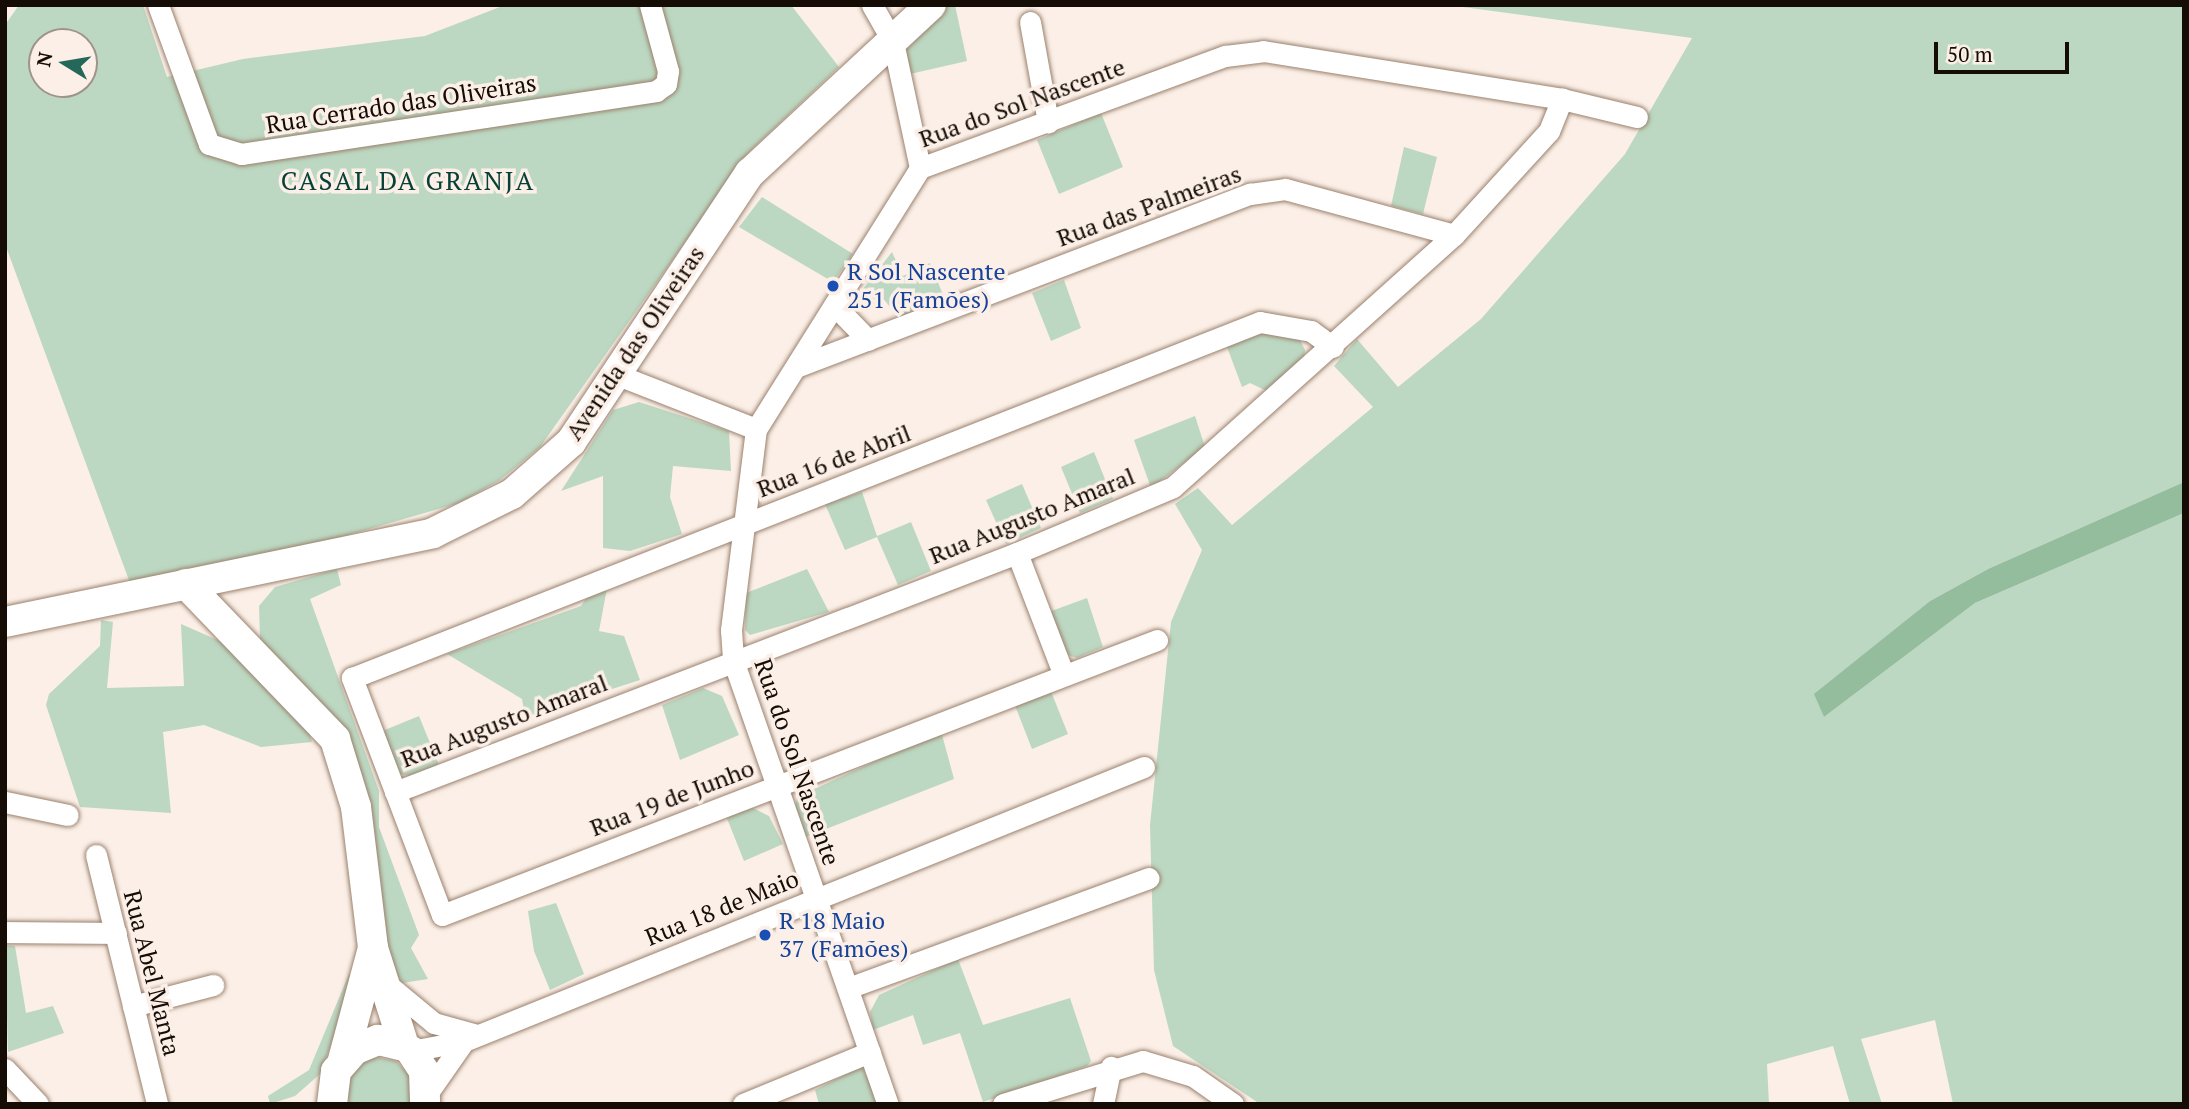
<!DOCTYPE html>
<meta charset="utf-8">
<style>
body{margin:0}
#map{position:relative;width:2189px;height:1109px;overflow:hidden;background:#fbefe7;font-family:"PT Serif",serif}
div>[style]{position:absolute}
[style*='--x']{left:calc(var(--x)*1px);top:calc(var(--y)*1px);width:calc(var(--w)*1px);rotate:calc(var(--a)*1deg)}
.green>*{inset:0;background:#bcd8c2}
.forest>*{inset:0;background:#93bd9c}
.roads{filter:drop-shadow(0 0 2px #9b816d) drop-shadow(0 0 2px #9b816d)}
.street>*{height:21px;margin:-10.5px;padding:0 10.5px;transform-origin:10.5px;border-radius:10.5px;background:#fff}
.secondary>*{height:30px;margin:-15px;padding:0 15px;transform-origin:15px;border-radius:15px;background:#fff}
.dots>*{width:19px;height:19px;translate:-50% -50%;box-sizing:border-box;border:4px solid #fbefe7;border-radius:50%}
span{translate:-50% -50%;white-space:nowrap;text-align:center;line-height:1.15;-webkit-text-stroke:7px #fbefe7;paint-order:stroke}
.street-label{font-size:24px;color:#150c05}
.transit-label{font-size:24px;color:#164399}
.left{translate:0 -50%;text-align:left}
.neighbourhood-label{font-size:26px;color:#054136;letter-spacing:2px}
.frame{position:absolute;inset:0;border:7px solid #150c05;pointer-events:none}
.north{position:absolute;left:28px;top:28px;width:70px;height:70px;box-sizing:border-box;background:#fbefe7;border:2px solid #9f948d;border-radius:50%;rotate:281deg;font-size:19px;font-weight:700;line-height:28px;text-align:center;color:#150c05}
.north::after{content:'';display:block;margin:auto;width:24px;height:32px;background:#24685a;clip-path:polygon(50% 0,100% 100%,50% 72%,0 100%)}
.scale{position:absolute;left:1934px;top:42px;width:135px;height:32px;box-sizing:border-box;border:4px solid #150c05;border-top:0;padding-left:9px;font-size:21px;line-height:24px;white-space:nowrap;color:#150c05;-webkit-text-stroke:5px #fbefe7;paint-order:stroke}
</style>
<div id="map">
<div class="green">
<div style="clip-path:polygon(evenodd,19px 5px,143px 5px,167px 77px,243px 59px,425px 36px,505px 5px,791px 5px,839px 67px,749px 152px,540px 447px,500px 480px,459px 503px,307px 547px,130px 583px,5px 244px,5px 25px,19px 5px,42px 42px,84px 42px,84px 84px,42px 84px,42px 42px)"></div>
<div style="clip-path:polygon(946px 5px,955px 5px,967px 61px,910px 74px,906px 50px)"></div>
<div style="clip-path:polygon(1448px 5px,2184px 5px,2184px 482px,1988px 569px,1930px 601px,1815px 694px,1824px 717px,1975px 603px,2184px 513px,2184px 1104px,1953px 1104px,1935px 1020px,1861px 1039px,1882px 1104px,1850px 1104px,1833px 1046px,1767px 1064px,1769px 1104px,1260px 1104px,1173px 1046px,1154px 970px,1150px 825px,1171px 622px,1202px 550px,1175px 504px,1198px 488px,1232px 525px,1373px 407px,1334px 366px,1357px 339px,1398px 387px,1481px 319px,1625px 154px,1692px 38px)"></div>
<div style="clip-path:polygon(1101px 113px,1123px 167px,1059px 194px,1037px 140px)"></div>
<div style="clip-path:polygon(1404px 147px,1437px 157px,1423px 214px,1391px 206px)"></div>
<div style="clip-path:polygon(762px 197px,853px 254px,833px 282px,739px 227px)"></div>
<div style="clip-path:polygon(892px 252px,903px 276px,930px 263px,946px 302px,901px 320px,881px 296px,855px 309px,852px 303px)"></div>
<div style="clip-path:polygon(1064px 280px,1081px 328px,1051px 341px,1032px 293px)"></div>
<div style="clip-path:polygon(1262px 332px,1299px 338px,1305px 350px,1304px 359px,1267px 391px,1250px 383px,1242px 387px,1227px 347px)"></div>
<div style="clip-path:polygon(639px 402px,729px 431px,731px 471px,673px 466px,670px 497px,682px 534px,630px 551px,603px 548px,603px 476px,561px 491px,613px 410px)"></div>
<div style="clip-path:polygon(1195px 416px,1205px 447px,1151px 488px,1134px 440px)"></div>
<div style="clip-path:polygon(1094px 452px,1113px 499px,1080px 513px,1061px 467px)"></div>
<div style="clip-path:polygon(1022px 484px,1041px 528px,1006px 544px,986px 500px)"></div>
<div style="clip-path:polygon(862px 492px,877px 536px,911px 522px,931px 571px,898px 585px,877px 537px,845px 550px,825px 504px)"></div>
<div style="clip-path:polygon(337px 569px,341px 585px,310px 599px,379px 791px,379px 827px,419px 935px,411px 948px,428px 979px,402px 983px,386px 956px,321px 704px,260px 639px,259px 606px,275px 587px)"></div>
<div style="clip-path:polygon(807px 569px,829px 612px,750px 635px,745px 630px,746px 593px)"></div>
<div style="clip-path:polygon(607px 588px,599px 631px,624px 636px,640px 680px,525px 717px,522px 699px,447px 654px,581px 606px,589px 594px)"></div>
<div style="clip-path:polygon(1087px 598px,1103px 647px,1077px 658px,1061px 653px,1046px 613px)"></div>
<div style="clip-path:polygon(101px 620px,113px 622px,107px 688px,184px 686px,181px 624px,222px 642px,305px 719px,312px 742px,261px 747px,204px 725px,163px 732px,171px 813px,80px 807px,46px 705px,49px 694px,100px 646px)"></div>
<div style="clip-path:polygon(703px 688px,722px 696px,739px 735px,680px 760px,662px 705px)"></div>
<div style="clip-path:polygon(1050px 689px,1068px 734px,1032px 749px,1014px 703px)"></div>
<div style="clip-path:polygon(419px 716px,439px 765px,408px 776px,393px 772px,380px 732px)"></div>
<div style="clip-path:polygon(941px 731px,954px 779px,803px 838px,795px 809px,797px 797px)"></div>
<div style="clip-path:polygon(753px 808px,769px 816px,783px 844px,744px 861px,726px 816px)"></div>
<div style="clip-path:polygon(556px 903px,584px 974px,550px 990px,534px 951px,528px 911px)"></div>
<div style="clip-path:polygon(5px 945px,15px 946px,26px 1013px,53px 1006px,64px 1033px,8px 1052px)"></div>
<div style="clip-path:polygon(958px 959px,983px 1025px,1070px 998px,1091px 1061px,1087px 1066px,983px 1102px,960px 1033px,923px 1045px,913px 1015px,873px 1030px,870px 1012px,879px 995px)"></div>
<div style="clip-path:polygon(349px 974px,356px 979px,320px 1074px,295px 1096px,270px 1104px,268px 1096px,309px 1070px)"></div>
<div style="clip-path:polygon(376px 1057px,396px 1061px,409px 1075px,410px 1104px,349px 1104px,347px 1080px,358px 1064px)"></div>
<div style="clip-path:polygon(862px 1066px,879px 1104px,819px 1104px,815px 1090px)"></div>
</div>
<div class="forest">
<div style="clip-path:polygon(2184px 482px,2184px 513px,1975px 603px,1824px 717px,1814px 694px,1930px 601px,1988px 569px)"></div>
</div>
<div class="roads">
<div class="street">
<div style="--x:158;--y:5;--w:148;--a:69.9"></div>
<div style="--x:209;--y:144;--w:34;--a:17"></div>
<div style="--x:241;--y:154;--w:420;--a:-8.6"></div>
<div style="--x:656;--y:91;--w:12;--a:-35"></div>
<div style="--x:666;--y:84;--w:13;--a:-81"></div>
<div style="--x:668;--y:71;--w:68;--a:-105.3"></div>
<div style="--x:872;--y:5;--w:43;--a:60.4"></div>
<div style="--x:893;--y:42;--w:129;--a:77.9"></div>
<div style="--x:920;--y:168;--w:308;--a:122.1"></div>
<div style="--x:756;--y:429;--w:203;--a:97.1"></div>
<div style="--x:731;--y:630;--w:30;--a:86"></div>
<div style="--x:733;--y:660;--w:470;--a:70.8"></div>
<div style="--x:1030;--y:22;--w:102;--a:79.8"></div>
<div style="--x:920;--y:168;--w:325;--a:-20.2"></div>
<div style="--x:1225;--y:56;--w:38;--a:-7"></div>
<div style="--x:1263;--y:51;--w:303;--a:9.1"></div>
<div style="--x:1562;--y:99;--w:77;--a:13.5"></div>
<div style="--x:836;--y:307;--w:46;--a:45.9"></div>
<div style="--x:796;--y:367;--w:486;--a:-20.9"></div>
<div style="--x:1250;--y:194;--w:35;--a:-8"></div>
<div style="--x:1285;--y:189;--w:175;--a:15.2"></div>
<div style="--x:618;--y:375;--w:148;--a:21.4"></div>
<div style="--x:1017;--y:553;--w:129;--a:69"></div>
<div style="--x:1157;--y:640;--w:766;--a:158.96"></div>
<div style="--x:442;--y:915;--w:254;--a:-110.8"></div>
<div style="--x:352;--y:678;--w:975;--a:-21.41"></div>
<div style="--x:1260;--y:322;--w:52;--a:10"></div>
<div style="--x:1311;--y:331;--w:27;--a:36"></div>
<div style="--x:395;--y:792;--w:666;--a:-21.02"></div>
<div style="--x:1017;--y:553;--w:169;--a:-22.9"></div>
<div style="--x:1173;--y:487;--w:377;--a:-41.9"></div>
<div style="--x:1454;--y:235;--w:141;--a:-47.6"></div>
<div style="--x:1549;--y:131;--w:35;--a:-68"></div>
<div style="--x:5;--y:802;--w:64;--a:11.7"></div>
<div style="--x:96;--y:855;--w:256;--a:76.2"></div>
<div style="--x:5;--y:932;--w:111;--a:0.5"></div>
<div style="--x:388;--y:985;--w:60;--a:39.6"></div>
<div style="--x:434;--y:1023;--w:45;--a:15.6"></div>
<div style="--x:848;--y:988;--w:320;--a:-20.1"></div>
<div style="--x:133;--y:1006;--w:83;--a:-14.7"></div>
<div style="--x:404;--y:1046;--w:9;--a:36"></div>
<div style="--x:411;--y:1051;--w:54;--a:-10.7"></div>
<div style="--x:464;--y:1041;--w:733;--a:-21.95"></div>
<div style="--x:5;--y:1069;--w:48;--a:46.7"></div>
<div style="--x:427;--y:1094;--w:65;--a:-55.1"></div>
<div style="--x:743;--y:1104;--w:137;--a:-22.3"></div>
<div style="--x:1003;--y:1104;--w:146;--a:-17.1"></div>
<div style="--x:1143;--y:1061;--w:52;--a:16.7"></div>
<div style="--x:1193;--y:1076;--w:49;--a:35"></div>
<div style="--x:1103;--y:1104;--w:38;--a:-78"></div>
</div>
<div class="secondary">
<div style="--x:186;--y:584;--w:215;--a:46.1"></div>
<div style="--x:335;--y:739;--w:71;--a:72.8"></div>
<div style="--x:356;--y:807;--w:142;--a:83.1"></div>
<div style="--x:373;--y:948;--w:103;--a:72.4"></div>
<div style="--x:5;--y:622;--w:437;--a:-11.7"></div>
<div style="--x:433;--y:533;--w:88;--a:-26.3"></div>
<div style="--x:512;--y:494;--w:79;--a:-41.4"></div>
<div style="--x:571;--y:442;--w:323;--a:-56.4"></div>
<div style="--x:750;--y:173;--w:247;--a:-42.9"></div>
<div style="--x:411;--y:1051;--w:24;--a:57"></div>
<div style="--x:424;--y:1071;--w:33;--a:88"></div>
<div style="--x:343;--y:1060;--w:116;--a:-75"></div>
<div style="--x:332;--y:1104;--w:33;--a:-83"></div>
<div style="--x:336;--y:1071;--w:28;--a:-49"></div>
<div style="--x:354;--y:1050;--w:26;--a:-23"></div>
<div style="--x:378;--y:1040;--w:27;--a:13"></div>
</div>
</div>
<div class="dots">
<div style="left:833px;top:286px;background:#1a4fb4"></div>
<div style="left:765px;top:935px;background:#1a4fb4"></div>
</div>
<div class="street-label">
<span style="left:1022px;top:103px;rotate:-20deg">Rua do Sol Nascente</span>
<span style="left:401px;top:104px;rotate:-9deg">Rua Cerrado das Oliveiras</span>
<span style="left:1149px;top:206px;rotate:-20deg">Rua das Palmeiras</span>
<span style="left:635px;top:343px;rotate:-56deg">Avenida das Oliveiras</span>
<span style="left:834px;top:461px;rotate:-21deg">Rua 16 de Abril</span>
<span style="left:1032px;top:516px;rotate:-22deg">Rua Augusto Amaral</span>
<span style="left:504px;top:721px;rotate:-21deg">Rua Augusto Amaral</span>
<span style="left:797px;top:762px;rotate:71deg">Rua do Sol Nascente</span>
<span style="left:672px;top:798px;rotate:-21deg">Rua 19 de Junho</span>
<span style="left:722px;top:908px;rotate:-22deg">Rua 18 de Maio</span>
<span style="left:152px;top:973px;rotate:76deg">Rua Abel Manta</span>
</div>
<div class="transit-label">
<span class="left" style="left:847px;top:286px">R Sol Nascente<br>251 (Famões)</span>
<span class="left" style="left:779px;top:935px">R 18 Maio<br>37 (Famões)</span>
</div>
<div class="neighbourhood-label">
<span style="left:408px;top:181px">CASAL DA GRANJA</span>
</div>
<div class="frame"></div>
<div class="north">N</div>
<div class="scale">50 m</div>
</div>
